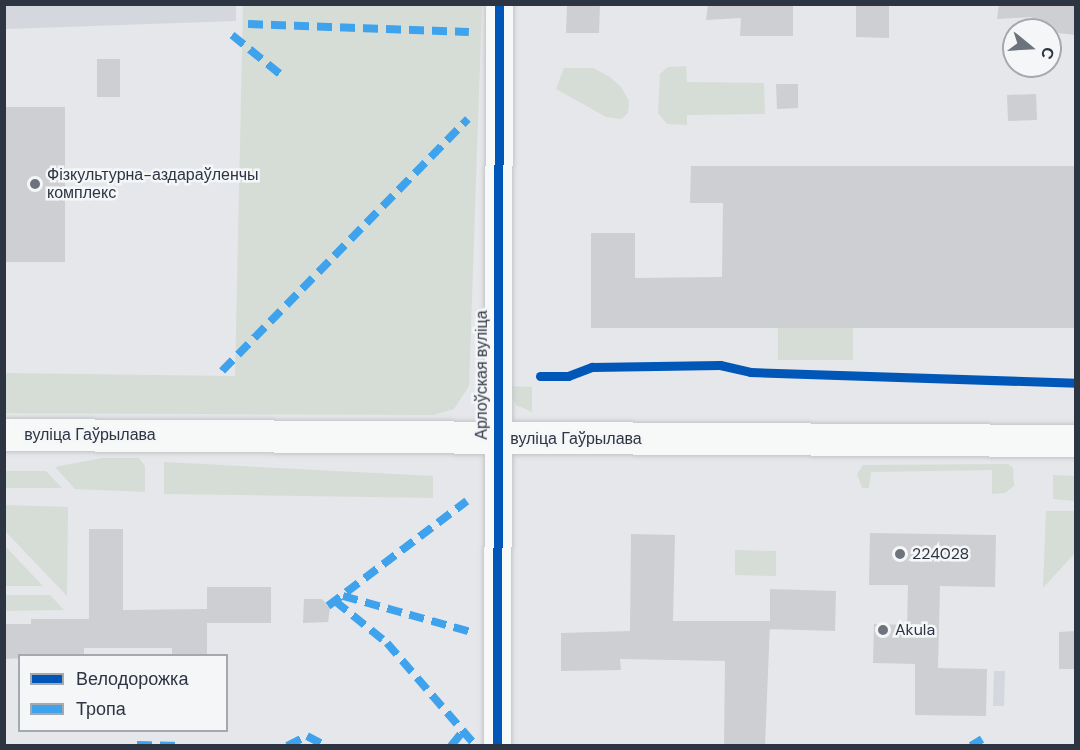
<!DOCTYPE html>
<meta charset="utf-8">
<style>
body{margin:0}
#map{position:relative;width:1080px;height:750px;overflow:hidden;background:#e5e7ea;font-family:"DM Sans",sans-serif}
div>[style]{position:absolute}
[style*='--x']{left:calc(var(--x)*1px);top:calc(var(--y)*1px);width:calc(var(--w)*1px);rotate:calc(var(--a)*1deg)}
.built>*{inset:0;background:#d4d7dd}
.green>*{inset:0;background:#d6ddd6}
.building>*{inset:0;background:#cecfd2}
.roads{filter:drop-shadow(0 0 2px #c3c5c8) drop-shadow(0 0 2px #c3c5c8)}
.secondary>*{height:27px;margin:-13.5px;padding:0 13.5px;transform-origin:13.5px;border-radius:13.5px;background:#f7f8f8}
.primary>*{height:32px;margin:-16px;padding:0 16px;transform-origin:16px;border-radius:16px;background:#f7f8f8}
.quiet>*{height:8px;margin-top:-4px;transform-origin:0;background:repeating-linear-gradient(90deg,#3ea3ec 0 15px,transparent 0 23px)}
.cycleway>*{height:9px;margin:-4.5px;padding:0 4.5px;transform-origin:4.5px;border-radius:4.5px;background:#0057b8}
.dots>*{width:16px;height:16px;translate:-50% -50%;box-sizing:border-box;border:3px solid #f4f6f8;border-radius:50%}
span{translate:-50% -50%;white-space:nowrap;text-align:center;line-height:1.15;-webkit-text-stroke:5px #f4f6f8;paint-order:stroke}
.poi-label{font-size:16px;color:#2d3442}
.left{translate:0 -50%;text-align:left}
.street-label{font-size:16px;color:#2d3442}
.frame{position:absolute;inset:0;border:6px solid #2d3442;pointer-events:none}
.legend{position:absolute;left:18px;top:654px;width:210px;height:78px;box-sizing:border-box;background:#f4f6f8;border:2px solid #a4a8af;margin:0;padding:8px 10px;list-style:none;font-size:18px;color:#2d3442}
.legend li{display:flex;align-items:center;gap:12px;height:30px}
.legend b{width:30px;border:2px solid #a4a8af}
.north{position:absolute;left:1002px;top:18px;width:60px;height:60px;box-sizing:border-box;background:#f4f6f8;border:2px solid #a4a8af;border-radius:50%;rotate:108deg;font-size:16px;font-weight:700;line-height:24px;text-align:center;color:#2d3442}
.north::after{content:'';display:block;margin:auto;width:21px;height:27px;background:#6d737d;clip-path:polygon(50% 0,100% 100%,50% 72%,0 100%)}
</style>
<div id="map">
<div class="built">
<div style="clip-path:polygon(4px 5px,236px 5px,236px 21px,5px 29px)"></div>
<div style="clip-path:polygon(994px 671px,1005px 671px,1004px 706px,993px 706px)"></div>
</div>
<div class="green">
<div style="clip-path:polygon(243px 5px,482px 5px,469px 386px,454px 409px,434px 415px,5px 413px,5px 373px,235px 376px)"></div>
<div style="clip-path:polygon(686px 66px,687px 82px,764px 83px,765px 114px,687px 115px,687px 125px,667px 124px,658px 113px,660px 74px,668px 67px)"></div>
<div style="clip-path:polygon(564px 68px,593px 68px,610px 77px,621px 87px,629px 101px,628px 113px,621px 119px,606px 117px,556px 89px)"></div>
<div style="clip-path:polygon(853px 327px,853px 360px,778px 360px,778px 328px)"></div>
<div style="clip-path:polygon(507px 386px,532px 387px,532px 412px,516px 405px)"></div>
<div style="clip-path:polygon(102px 458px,139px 458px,145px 466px,145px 492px,75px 489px,55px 467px)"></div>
<div style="clip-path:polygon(164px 462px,433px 476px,433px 498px,164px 494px)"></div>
<div style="clip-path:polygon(1008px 464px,1013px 468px,1014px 486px,1005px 493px,992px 494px,992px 470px,871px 472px,869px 488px,862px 488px,857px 474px,863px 465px)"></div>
<div style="clip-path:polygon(5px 471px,46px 471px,62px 488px,5px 488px)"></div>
<div style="clip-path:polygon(1053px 475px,1075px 476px,1075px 501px,1053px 499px)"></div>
<div style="clip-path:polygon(5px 505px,68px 507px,67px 596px,5px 531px)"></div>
<div style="clip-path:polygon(1046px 511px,1075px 511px,1076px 552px,1043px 588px)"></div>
<div style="clip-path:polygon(4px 546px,5px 546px,43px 586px,5px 586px)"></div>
<div style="clip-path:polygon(735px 550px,776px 551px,776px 576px,735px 575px)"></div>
<div style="clip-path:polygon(4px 595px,50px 595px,64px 610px,5px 611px)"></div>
</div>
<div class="building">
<div style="clip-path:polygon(567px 4px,600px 4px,599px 33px,566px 33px)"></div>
<div style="clip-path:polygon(708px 4px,793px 4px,793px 36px,740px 36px,741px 18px,706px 20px)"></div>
<div style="clip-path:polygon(856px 4px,889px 4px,889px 38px,856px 37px)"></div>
<div style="clip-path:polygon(999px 4px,1076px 4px,1076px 35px,1031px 30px,1032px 17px,997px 19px)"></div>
<div style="clip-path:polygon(97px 59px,120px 59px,120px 97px,97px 97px)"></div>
<div style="clip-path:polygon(776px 84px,798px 84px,798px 108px,777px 109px)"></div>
<div style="clip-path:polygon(1036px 94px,1037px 120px,1008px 121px,1007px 95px)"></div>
<div style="clip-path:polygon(4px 107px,65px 107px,65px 262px,4px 262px)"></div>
<div style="clip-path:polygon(691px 166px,1076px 166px,1076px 328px,591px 328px,591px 233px,635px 233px,635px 278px,722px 277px,723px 203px,690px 203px)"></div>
<div style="clip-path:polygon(89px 529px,123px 529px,123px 610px,207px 609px,207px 587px,271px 587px,271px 623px,207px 623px,207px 656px,172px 656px,172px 648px,84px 648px,84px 656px,4px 659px,4px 624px,31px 624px,31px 619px,89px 619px)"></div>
<div style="clip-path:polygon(870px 533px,996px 535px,995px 587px,940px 586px,938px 668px,987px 669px,986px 716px,915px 715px,915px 664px,873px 663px,874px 624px,907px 625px,908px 585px,869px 585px)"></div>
<div style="clip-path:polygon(631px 534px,675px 535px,673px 621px,770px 621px,770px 589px,836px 591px,835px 631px,769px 629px,770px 623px,765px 746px,724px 746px,725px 661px,620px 659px,621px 670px,561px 671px,561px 633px,630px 631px)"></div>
<div style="clip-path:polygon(304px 599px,322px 599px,330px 608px,328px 622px,303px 623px)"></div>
<div style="clip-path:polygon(1076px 631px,1076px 669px,1059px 669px,1059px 632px)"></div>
</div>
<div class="roads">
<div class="secondary">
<div style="--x:497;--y:746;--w:742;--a:-89.85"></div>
</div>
<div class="primary">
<div style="--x:4;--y:435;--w:1072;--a:0.32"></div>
</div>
</div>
<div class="quiet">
<div style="--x:248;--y:24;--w:221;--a:2.1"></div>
<div style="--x:232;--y:35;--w:62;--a:39.1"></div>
<div style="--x:222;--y:371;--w:352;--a:-45.7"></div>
<div style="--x:343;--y:596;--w:133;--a:15.7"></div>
<div style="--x:335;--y:601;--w:67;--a:38.9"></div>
<div style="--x:387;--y:643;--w:136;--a:49.2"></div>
<div style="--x:328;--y:606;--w:174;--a:-37.1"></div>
<div style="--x:137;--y:745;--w:46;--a:1.2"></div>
<div style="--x:287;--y:746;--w:22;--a:-27"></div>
<div style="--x:307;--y:736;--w:21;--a:28"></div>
<div style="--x:451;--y:746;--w:21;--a:-51"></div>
<div style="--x:971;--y:746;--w:13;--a:-32"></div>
</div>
<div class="cycleway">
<div style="--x:540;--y:376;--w:28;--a:0"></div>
<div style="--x:568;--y:376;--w:26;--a:-21"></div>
<div style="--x:592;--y:367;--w:128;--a:-0.9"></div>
<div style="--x:720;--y:365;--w:31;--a:13"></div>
<div style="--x:750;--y:372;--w:326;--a:1.9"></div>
<div style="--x:497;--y:746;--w:742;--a:-89.85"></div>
</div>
<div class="dots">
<div style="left:35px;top:184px;background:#6d737d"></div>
<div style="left:900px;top:554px;background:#6d737d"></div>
<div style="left:883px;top:630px;background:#6d737d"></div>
</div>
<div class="poi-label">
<span class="left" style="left:47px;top:184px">Фізкультурна-аздараўленчы<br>комплекс</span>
<span class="left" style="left:912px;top:554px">224028</span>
<span class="left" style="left:895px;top:630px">Akula</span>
</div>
<div class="street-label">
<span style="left:482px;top:375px;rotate:-90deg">Арлоўская вуліца</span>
<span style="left:90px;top:435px">вуліца Гаўрылава</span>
<span style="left:576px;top:439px">вуліца Гаўрылава</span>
</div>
<div class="frame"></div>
<ul class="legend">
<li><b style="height:8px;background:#0057b8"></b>Велодорожка</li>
<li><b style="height:8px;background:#3ea3ec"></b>Тропа</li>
</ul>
<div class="north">С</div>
</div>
